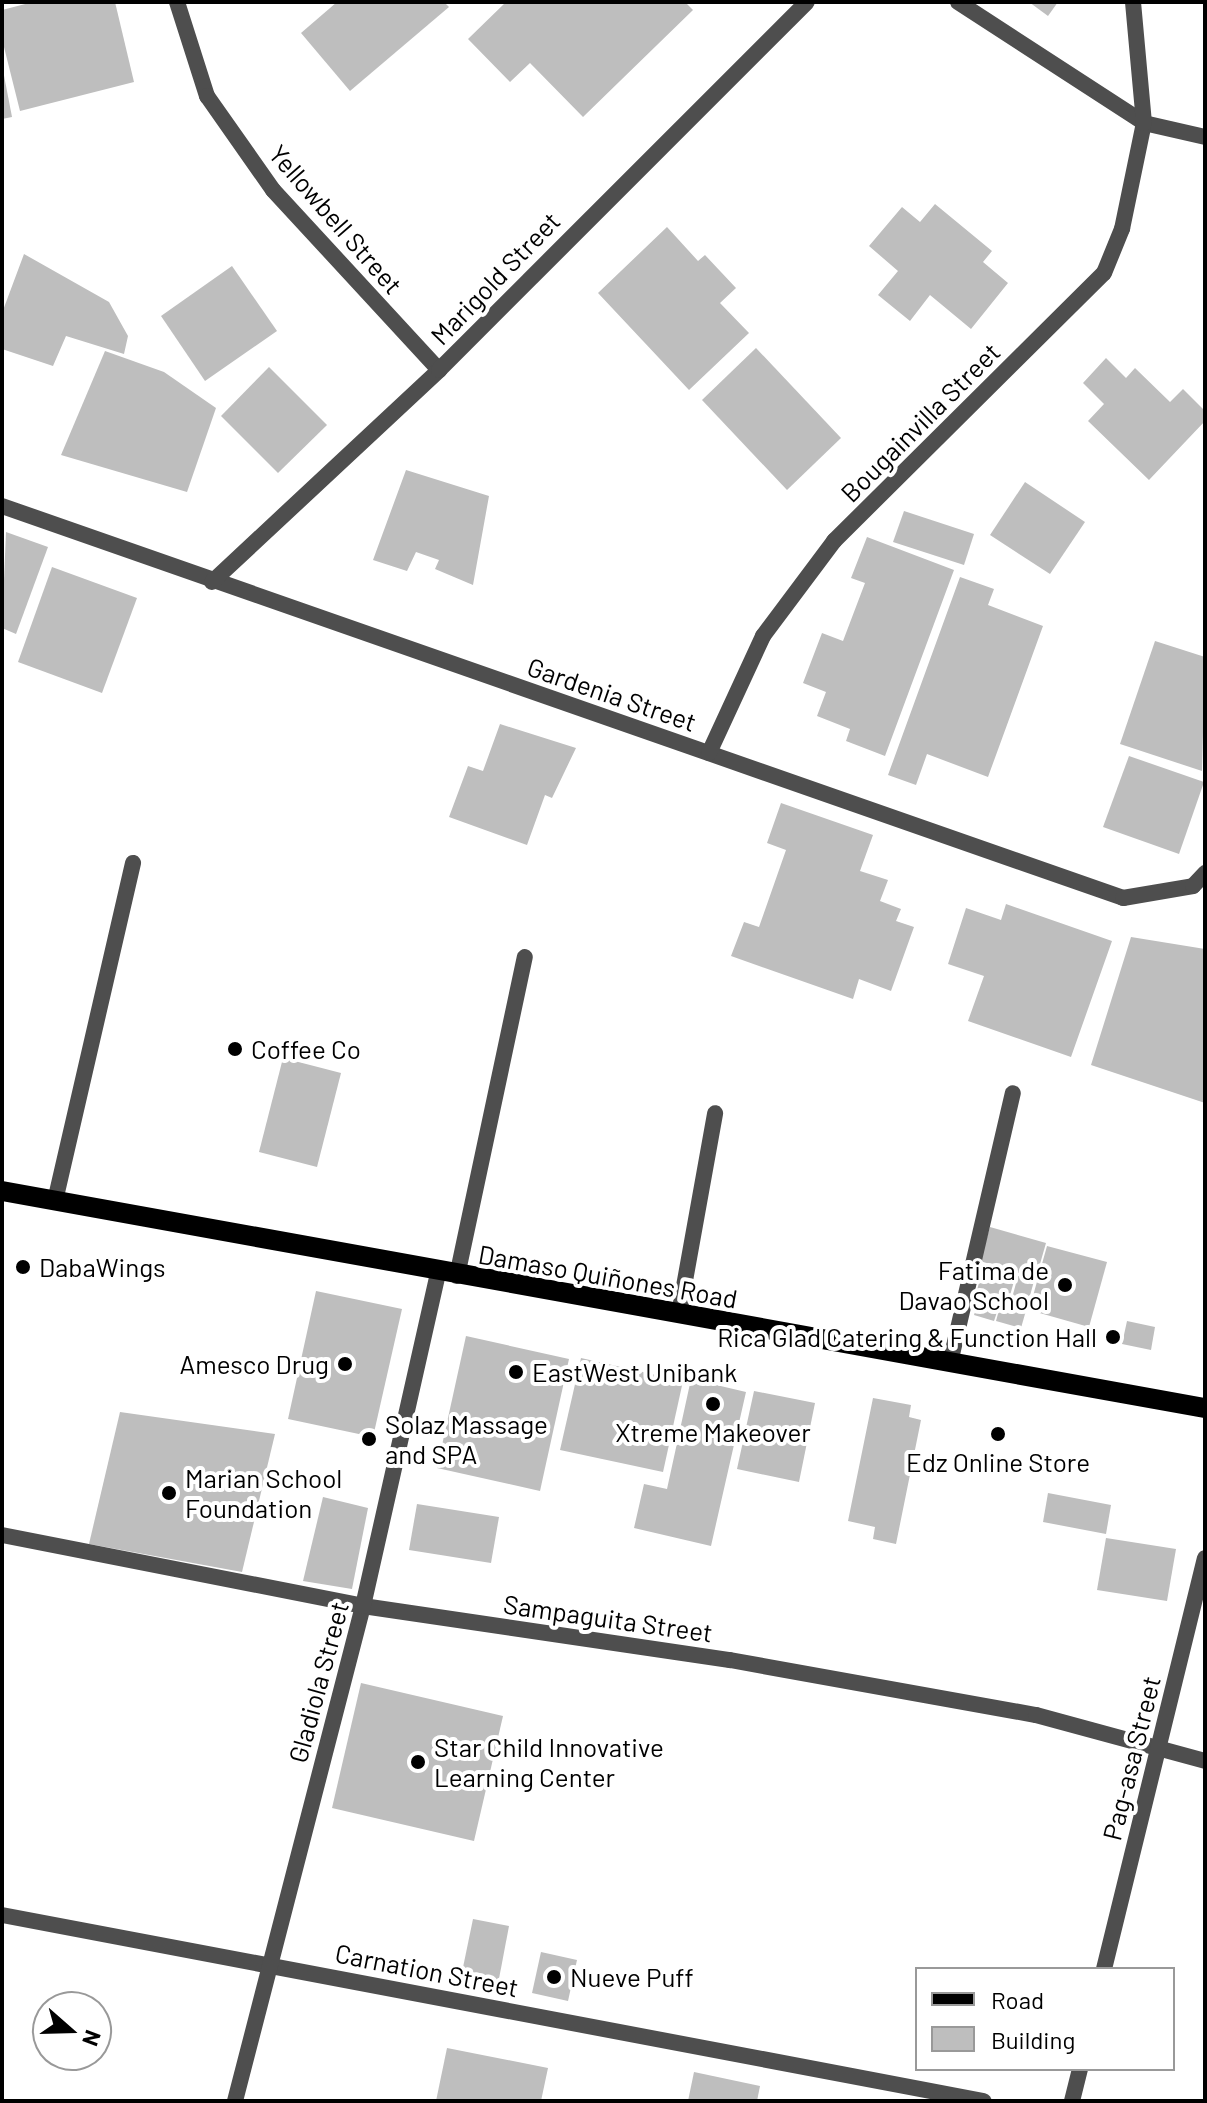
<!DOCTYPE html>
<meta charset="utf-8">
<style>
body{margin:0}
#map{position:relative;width:1207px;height:2103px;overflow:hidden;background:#fff;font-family:Barlow,sans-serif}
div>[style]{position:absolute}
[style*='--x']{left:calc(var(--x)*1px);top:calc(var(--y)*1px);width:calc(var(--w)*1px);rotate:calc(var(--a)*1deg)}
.building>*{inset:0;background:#bebebe}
.lane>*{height:16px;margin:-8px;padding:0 8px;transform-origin:8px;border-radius:8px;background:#4e4e4e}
.street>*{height:16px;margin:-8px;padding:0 8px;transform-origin:8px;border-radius:8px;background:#4e4e4e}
.primary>*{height:20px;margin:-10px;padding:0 10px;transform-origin:10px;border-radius:10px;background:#000}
.dots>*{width:22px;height:22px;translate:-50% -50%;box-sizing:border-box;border:4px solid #fff;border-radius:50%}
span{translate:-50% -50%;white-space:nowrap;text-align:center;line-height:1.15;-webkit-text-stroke:8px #fff;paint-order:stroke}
.street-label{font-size:26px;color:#000}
.poi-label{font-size:26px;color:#000}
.left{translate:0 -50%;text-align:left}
.right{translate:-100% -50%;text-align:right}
.frame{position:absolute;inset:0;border:4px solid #000;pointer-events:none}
.legend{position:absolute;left:915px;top:1967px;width:260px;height:104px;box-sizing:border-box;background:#fff;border:2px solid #999;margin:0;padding:10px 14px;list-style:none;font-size:24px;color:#000}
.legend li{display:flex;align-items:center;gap:16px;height:40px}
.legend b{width:40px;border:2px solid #999}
.north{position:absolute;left:32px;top:1991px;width:80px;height:80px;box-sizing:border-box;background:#fff;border:2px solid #999;border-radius:50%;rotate:110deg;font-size:22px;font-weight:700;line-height:32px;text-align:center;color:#000}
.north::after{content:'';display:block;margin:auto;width:28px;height:36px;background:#000;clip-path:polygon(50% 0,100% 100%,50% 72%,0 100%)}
</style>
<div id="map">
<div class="building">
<div style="clip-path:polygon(33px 2px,115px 2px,134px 82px,20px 111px,2px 39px,2px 10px)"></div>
<div style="clip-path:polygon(337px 2px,444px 2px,449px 7px,350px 91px,301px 33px)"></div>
<div style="clip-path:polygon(506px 2px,685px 2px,693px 10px,583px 117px,530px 63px,510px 82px,468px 39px)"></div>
<div style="clip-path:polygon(1029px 2px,1058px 2px,1048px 16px)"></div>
<div style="clip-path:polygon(2px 65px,12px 117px,2px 119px)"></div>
<div style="clip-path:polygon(935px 204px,992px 251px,983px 262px,1008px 283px,971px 329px,930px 295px,910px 321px,878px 295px,898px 271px,869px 246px,902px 207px,920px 222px)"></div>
<div style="clip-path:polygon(667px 227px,698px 261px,705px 255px,736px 288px,720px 303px,749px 333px,689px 390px,598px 293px)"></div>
<div style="clip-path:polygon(24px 254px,109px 302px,128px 336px,124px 354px,66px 336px,53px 366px,2px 349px,2px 313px)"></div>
<div style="clip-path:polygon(232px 266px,277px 331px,205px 381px,161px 316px)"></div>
<div style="clip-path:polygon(756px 348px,841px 438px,787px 490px,702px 400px)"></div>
<div style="clip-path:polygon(105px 351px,164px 372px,216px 408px,187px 492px,61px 455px)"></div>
<div style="clip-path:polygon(1106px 358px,1126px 378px,1135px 368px,1170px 402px,1183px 389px,1205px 411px,1205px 421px,1149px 480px,1088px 421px,1104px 404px,1083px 383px)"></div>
<div style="clip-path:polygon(269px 367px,327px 425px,278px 473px,221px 416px)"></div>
<div style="clip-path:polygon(406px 470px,489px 496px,473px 585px,435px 569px,439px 560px,416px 552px,407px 571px,373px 560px)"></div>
<div style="clip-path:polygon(1025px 482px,1085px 522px,1050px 574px,990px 535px)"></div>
<div style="clip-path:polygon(904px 511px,974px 534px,964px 565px,893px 542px)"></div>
<div style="clip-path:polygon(6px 532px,48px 547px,16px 634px,2px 628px)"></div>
<div style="clip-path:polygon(867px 537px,954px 570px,885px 756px,846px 741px,850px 729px,817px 716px,826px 692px,803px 683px,822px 633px,843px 641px,865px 583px,851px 578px)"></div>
<div style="clip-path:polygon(52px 567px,137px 598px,102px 693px,18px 662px)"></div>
<div style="clip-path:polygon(960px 577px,994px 589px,988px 605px,1043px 626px,988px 777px,927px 754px,916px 785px,888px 775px)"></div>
<div style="clip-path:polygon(1155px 641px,1205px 657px,1202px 771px,1120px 744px)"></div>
<div style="clip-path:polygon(500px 724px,576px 748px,552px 798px,545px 795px,527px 845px,449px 817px,468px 766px,483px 771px)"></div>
<div style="clip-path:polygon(1129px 756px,1204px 782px,1179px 854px,1103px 827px)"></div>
<div style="clip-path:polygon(781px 803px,873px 835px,860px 871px,888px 880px,880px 901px,901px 909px,896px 921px,914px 927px,891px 991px,859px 979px,853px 999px,731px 956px,744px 922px,759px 927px,786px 850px,767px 843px)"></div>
<div style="clip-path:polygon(1006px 904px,1112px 941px,1071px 1057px,968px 1021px,984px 976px,948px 964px,966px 908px,1001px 920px)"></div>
<div style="clip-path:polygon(1131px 937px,1205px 949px,1205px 1103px,1091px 1065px)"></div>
<div style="clip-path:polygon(283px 1058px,341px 1073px,317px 1167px,259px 1152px)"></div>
<div style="clip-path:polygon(990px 1227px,1046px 1243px,1036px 1278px,980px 1261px)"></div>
<div style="clip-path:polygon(1047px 1246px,1107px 1262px,1089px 1327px,1029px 1310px)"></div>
<div style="clip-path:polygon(984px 1265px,1016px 1274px,1009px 1299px,977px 1290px)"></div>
<div style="clip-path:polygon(1018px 1276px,1034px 1281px,1028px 1303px,1012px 1298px)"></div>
<div style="clip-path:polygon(316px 1291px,402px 1309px,373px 1437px,288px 1419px)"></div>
<div style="clip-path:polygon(981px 1294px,1001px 1300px,994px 1321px,974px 1315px)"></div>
<div style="clip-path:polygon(1002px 1299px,1027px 1307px,1021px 1328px,996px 1321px)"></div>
<div style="clip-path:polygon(1127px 1321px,1155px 1327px,1151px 1350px,1122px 1344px)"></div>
<div style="clip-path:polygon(466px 1336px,569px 1359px,540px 1491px,437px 1468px)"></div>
<div style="clip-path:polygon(581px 1358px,683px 1381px,663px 1472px,560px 1450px)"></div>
<div style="clip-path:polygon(691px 1379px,746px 1392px,711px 1546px,634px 1528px,644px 1484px,667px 1489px)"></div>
<div style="clip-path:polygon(754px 1391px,815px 1403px,799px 1482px,737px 1469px)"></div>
<div style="clip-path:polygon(873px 1398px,911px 1405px,909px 1417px,921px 1420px,896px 1544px,873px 1539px,875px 1527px,848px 1521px)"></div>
<div style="clip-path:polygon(120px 1412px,275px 1434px,242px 1572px,89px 1544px)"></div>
<div style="clip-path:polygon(1048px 1493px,1111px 1505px,1106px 1534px,1043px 1522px)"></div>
<div style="clip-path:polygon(323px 1497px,368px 1508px,352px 1589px,303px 1581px)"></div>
<div style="clip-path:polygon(417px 1504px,499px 1517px,491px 1563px,409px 1550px)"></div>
<div style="clip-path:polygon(1106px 1538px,1176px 1549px,1167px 1601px,1097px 1590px)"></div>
<div style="clip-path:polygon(361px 1683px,503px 1716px,474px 1841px,332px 1808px)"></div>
<div style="clip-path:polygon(473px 1919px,509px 1926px,498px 1984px,461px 1977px)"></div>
<div style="clip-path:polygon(541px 1952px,577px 1960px,568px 2001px,532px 1993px)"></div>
<div style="clip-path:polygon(447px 2048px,548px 2068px,541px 2101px,436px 2101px)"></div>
<div style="clip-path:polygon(694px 2072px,760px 2086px,757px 2101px,688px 2101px)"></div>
</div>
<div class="lane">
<div style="--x:55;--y:1201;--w:347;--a:-77"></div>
<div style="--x:457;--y:1276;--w:326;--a:-78"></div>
<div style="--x:679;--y:1314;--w:204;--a:-79.8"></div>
<div style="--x:950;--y:1363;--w:277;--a:-76.9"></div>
</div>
<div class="street">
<div style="--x:177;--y:2;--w:99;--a:72.3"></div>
<div style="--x:207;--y:96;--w:115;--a:54.9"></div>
<div style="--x:273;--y:190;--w:245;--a:47.3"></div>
<div style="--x:958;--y:2;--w:222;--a:33"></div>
<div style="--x:1144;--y:123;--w:63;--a:12.9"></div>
<div style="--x:2;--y:506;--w:1188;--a:19.27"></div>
<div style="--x:1123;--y:898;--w:71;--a:-9.7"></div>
<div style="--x:1193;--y:886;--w:18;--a:-47"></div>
<div style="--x:212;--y:582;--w:311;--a:-43"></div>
<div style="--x:439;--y:370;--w:520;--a:-45"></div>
<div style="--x:709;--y:753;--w:129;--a:-65.2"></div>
<div style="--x:763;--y:636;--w:119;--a:-53.2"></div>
<div style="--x:834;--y:541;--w:380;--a:-44.8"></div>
<div style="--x:1104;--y:273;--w:48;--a:-67.8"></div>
<div style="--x:1122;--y:229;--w:108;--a:-78.3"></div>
<div style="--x:1144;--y:123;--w:121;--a:-95.2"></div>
<div style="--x:2;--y:1535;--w:368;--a:11.1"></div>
<div style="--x:363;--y:1606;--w:371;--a:8.4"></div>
<div style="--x:730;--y:1660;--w:311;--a:10.2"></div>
<div style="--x:1036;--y:1715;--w:175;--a:15.2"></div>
<div style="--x:2;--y:1915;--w:999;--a:10.73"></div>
<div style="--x:1104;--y:1969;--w:423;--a:-76.2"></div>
<div style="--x:235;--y:2101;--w:511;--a:-75.5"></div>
<div style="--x:363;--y:1606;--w:342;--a:-77.3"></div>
<div style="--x:1072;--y:2101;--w:33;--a:-76"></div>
</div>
<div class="primary">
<div style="--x:2;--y:1191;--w:1222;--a:10.23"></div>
</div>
<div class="dots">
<div style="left:235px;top:1049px;background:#000"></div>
<div style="left:23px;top:1267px;background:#000"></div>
<div style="left:1065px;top:1285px;background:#000"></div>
<div style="left:1113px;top:1337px;background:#000"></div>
<div style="left:345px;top:1364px;background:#000"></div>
<div style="left:516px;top:1372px;background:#000"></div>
<div style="left:713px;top:1404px;background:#000"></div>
<div style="left:998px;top:1434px;background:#000"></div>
<div style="left:369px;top:1439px;background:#000"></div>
<div style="left:169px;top:1493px;background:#000"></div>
<div style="left:418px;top:1762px;background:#000"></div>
<div style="left:554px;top:1977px;background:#000"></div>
</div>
<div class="street-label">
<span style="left:336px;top:219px;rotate:49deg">Yellowbell Street</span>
<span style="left:495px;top:278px;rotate:-46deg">Marigold Street</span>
<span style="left:920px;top:422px;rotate:-45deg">Bougainvilla Street</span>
<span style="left:612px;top:694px;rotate:19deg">Gardenia Street</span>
<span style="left:608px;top:1276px;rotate:10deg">Damaso Quiñones Road</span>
<span style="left:608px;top:1618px;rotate:8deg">Sampaguita Street</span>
<span style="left:318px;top:1682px;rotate:-75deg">Gladiola Street</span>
<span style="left:1131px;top:1758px;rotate:-76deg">Pag-asa Street</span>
<span style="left:427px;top:1970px;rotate:11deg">Carnation Street</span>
</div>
<div class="poi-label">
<span class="left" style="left:251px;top:1049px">Coffee Co</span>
<span class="left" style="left:39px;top:1267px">DabaWings</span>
<span class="right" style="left:1049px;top:1285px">Fatima de<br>Davao School</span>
<span class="right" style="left:1097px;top:1337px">Rica Glad Catering &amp; Function Hall</span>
<span class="right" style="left:329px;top:1364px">Amesco Drug</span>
<span class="left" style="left:532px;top:1372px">EastWest Unibank</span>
<span class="left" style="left:385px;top:1439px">Solaz Massage<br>and SPA</span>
<span style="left:713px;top:1432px">Xtreme Makeover</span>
<span style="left:998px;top:1462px">Edz Online Store</span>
<span class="left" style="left:185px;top:1493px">Marian School<br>Foundation</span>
<span class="left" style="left:434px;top:1762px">Star Child Innovative<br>Learning Center</span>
<span class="left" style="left:570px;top:1977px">Nueve Puff</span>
</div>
<div class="frame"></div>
<ul class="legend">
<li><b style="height:10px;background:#000"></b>Road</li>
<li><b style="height:22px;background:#bebebe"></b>Building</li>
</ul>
<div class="north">N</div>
</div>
